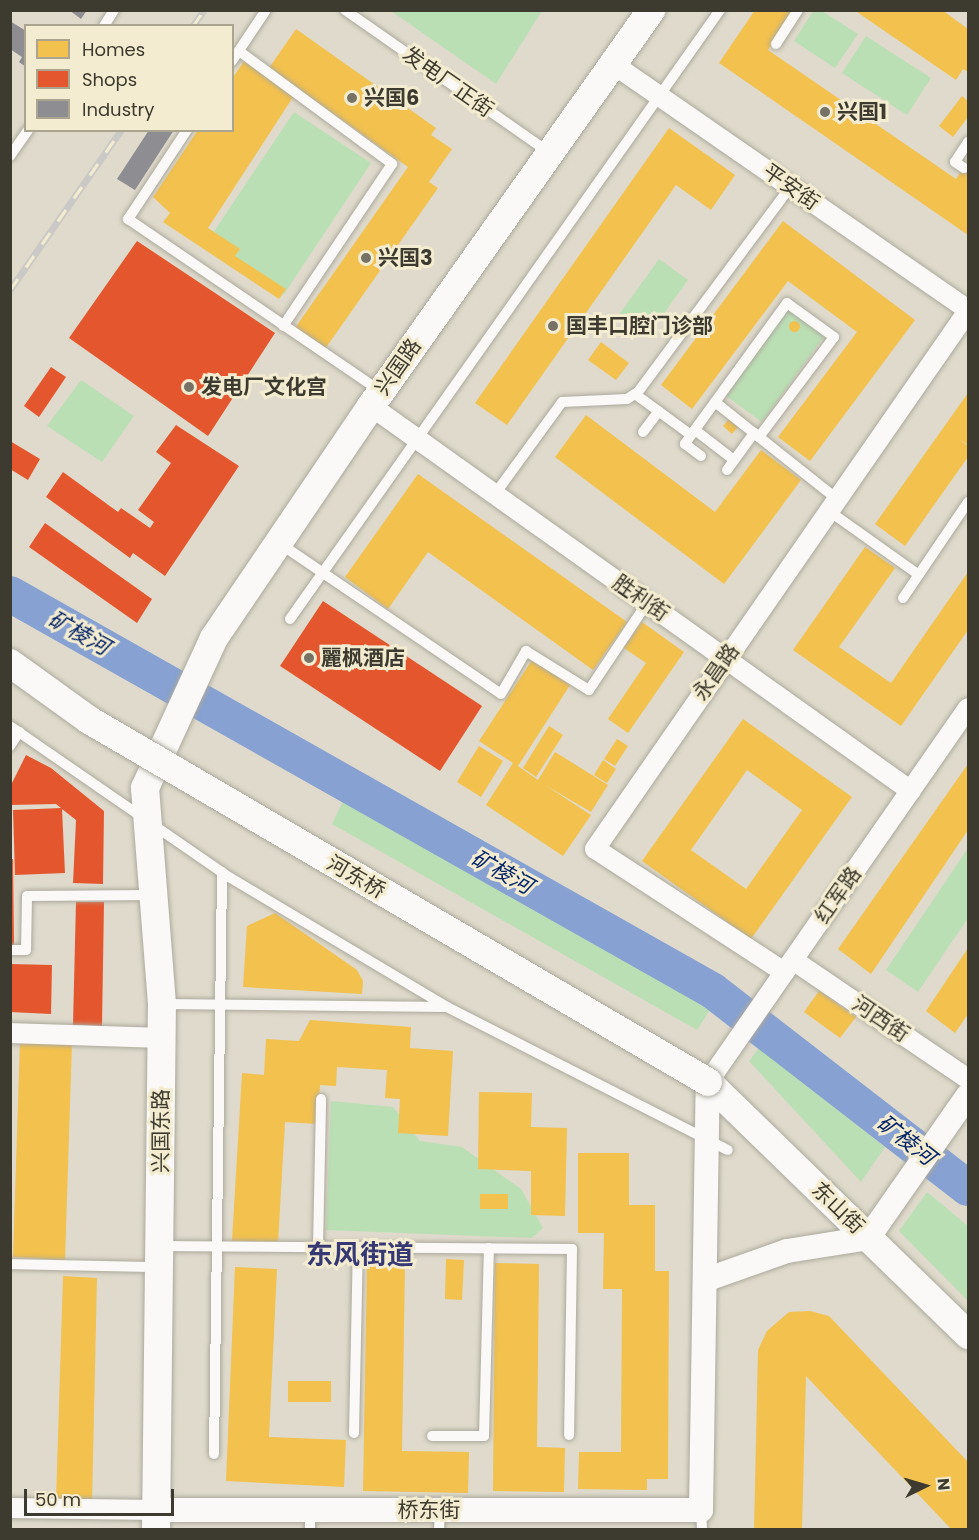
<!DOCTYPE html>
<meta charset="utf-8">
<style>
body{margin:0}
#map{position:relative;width:979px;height:1540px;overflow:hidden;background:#dfdacb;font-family:Poppins,"Noto Sans SC",sans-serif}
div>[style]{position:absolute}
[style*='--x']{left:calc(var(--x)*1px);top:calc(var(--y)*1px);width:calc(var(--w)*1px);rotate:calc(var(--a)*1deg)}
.green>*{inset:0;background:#bbdfb5}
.homes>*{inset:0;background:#f2c14e}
.round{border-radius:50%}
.shops>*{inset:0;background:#e4572e}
.industry>*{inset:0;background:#8d8d92}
.river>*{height:36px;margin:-18px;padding:0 18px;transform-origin:18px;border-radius:18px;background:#86a1d2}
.roads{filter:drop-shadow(0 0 2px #aca99d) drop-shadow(0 0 2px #aca99d)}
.service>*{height:10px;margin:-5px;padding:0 5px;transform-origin:5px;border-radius:5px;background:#faf9f7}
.minor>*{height:20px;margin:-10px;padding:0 10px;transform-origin:10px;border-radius:10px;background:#faf9f7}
.tertiary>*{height:24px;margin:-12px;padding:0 12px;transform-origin:12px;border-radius:12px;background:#faf9f7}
.secondary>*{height:28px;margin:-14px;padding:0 14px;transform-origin:14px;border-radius:14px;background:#faf9f7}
.rail>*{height:7px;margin-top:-3.5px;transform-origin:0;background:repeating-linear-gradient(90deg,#f4ecd0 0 14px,#cbc9c5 0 28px);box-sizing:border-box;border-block:2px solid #cbc9c5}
.bridges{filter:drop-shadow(0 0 2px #aca99d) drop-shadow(0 0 2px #aca99d)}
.secondary-bridge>*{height:28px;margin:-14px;padding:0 14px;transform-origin:14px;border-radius:14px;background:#faf9f7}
.dots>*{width:16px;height:16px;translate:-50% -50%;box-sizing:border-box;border:3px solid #f4ecd0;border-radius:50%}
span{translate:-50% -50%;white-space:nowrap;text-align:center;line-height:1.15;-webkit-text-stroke:6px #f4ecd0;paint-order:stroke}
.street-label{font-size:21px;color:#3d3a2f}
.poi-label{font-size:21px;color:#3d3a2f;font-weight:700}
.left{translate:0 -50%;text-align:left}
.water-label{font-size:22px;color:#042568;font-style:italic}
.district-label{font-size:27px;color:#363873;font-weight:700}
.frame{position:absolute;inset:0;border:12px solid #3d3a2f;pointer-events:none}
.legend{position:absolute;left:24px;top:24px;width:210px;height:108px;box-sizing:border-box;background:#f4ecd0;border:2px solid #aba590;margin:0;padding:8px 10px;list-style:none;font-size:18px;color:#3d3a2f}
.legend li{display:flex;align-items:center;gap:12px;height:30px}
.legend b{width:30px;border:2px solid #aba590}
.north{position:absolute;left:895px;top:1456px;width:60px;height:60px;-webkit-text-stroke:4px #f4ecd0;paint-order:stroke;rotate:85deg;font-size:16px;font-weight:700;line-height:24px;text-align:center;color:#3d3a2f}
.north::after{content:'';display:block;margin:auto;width:21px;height:27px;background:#3d3a2f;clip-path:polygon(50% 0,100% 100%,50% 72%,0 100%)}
.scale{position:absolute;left:24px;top:1489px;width:150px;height:27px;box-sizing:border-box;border:3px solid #3d3a2f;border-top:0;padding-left:8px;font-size:18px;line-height:21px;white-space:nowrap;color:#3d3a2f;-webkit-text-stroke:4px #f4ecd0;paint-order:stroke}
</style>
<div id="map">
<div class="green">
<div style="clip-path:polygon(391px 11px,542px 10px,542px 11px,496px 84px)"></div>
<div style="clip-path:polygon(813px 11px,822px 11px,858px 34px,835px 68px,794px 41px)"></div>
<div style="clip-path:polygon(866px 36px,931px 78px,907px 115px,842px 73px)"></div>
<div style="clip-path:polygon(294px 112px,371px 163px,284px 294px,207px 242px)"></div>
<div style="clip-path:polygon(659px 259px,688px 280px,647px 337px,618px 316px)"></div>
<div style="clip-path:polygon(788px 310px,824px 336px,762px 422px,726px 396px)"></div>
<div style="clip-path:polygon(81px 380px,134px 416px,102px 462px,47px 426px)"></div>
<div style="clip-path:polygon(343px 801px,711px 1008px,697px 1030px,332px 824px)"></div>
<div style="clip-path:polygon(968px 848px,968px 918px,918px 992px,886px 970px)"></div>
<div style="clip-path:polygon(759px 1048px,885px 1147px,861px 1182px,749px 1061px)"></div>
<div style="clip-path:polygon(331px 1101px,393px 1107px,420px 1141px,462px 1147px,521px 1189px,543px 1228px,532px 1238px,326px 1230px)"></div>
<div style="clip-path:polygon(927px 1192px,968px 1226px,968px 1301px,899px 1231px)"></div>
</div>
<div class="homes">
<div style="clip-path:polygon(755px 10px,795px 10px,768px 50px,956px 179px,968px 161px,968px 235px,719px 63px)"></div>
<div style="clip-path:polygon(854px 10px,942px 10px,968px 29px,968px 72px,963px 69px,956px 80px)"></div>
<div style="clip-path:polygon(296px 29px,436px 128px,431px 135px,452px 149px,429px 182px,438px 188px,325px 349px,295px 328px,408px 167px,269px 68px)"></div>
<div style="clip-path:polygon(244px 61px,295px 94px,208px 228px,240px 249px,235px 256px,286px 289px,279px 299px,163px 222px,170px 213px,153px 197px,198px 130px,232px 130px,232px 79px)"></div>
<div style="clip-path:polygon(962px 96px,968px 101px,968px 117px,953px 137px,939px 126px)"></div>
<div style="clip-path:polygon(669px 128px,735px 175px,711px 210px,676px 185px,507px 425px,475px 403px)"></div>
<div style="clip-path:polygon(783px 221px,915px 320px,810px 461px,778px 437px,857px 332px,788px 281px,692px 409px,661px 385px)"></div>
<div class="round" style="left:788.5px;top:320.5px;width:11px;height:11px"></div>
<div style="clip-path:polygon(601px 342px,629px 363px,616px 380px,588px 360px)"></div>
<div style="clip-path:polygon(968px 393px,968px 445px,958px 438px,968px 446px,968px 457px,905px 546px,875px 524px)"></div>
<div style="clip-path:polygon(586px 415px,715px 512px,761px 450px,801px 480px,724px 584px,555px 457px)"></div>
<div style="clip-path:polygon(730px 418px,739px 426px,732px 434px,723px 426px)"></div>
<div style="clip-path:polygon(418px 474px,627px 622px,593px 670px,428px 552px,388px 609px,345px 577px)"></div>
<div style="clip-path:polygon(865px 547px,895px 568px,839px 647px,891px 683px,968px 572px,968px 630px,901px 726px,793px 650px)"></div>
<div style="clip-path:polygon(642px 622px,684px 652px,628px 733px,608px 719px,646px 663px,624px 648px)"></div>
<div style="clip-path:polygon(532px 660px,570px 685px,518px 766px,538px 780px,555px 752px,608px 785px,591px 812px,545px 785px,591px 815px,563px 856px,486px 805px,513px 763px,479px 741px)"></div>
<div style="clip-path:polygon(evenodd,743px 719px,852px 797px,751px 939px,642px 861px,743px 719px,747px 770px,802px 810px,746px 889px,691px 850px,747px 770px)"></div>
<div style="clip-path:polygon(549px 726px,563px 735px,536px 777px,523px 768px)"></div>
<div style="clip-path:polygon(617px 739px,628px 746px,615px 766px,604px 759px)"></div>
<div style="clip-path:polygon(479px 746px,503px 761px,481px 797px,457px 782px)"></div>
<div style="clip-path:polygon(603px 760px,616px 769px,607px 783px,594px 775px)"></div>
<div style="clip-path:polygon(968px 764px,968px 830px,871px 974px,838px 949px)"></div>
<div style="clip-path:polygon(275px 913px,357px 970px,363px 981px,362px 994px,243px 987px,247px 926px)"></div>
<div style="clip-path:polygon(968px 948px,968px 1014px,955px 1033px,926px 1011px)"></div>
<div style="clip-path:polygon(819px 991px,856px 1017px,840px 1038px,804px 1012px)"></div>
<div style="clip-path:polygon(310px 1020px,411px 1027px,410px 1048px,453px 1051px,448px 1136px,398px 1133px,400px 1099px,385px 1098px,387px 1070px,337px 1067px,336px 1086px,320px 1085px,317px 1124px,285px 1122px,278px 1243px,232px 1241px,242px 1073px,264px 1075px,266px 1039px,299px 1041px)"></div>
<div style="clip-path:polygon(20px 1041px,72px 1042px,65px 1260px,13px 1257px)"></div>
<div style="clip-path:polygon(479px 1092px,532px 1093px,531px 1127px,567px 1128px,565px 1216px,531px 1215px,531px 1171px,478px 1169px)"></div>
<div style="clip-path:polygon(578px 1153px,629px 1153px,629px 1205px,655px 1205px,655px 1271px,669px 1271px,668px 1479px,647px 1479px,647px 1490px,578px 1489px,579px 1452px,621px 1452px,622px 1289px,603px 1289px,604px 1233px,578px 1233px)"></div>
<div style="clip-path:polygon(480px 1194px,508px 1194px,508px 1209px,480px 1209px)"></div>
<div style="clip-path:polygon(446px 1259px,464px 1260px,462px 1300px,445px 1299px)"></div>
<div style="clip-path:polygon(367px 1263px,405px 1264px,402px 1451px,469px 1452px,468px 1493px,363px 1491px)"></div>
<div style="clip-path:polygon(495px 1263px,539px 1264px,537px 1447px,565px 1448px,564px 1492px,493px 1491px)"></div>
<div style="clip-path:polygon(235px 1267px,277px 1269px,269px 1437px,346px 1440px,344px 1487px,226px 1481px)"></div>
<div style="clip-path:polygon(63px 1276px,97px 1278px,92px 1502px,56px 1501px)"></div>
<div style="clip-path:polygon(810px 1311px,829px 1316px,968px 1462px,968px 1530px,952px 1530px,806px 1376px,802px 1530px,754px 1530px,758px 1350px,767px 1331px,789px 1312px)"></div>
<div style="clip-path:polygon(288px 1381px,331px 1381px,331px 1402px,288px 1402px)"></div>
</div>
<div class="shops">
<div style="clip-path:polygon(137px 241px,275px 333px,208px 436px,69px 338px)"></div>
<div style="clip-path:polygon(51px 367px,66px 377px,39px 417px,24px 406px)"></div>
<div style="clip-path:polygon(176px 425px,239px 466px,165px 576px,133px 553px,130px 558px,46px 497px,63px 472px,118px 512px,121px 508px,150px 528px,154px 522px,138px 510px,171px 463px,156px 452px)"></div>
<div style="clip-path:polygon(10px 441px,40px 459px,28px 480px,10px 469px)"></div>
<div style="clip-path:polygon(45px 523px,152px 599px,137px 623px,29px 547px)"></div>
<div style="clip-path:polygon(323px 601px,482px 706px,440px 771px,280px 666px)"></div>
<div style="clip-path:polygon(26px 755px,51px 768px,104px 811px,103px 884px,73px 883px,76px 820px,62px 809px,65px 873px,15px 875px,13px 810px,61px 808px,56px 804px,10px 805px,10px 787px)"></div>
<div style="clip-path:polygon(10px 859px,13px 859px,14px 945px,10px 945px)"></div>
<div style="clip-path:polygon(76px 902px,104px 902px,102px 1026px,73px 1025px)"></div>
<div style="clip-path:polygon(10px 964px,52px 965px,51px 1014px,10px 1012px)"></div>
</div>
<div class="industry">
<div style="clip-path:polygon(69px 10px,87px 10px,81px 19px)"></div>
<div style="clip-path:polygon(10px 21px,26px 31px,26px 67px,19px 62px,22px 57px,10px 49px)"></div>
<div style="clip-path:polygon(149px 130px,174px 130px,135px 190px,117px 179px)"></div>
</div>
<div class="river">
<div style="--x:10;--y:594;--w:807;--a:29.45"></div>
<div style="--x:713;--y:991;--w:322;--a:37.7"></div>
</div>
<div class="roads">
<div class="service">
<div style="--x:345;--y:10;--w:250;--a:34.9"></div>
<div style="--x:104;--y:26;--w:19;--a:-58"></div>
<div style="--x:776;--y:44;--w:40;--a:-57.1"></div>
<div style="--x:239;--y:51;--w:190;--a:36.4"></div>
<div style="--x:392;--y:164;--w:195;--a:123.9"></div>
<div style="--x:232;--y:61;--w:61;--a:-56.3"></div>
<div style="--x:187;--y:130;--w:107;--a:123.5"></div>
<div style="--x:128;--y:219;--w:304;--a:34.3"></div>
<div style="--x:10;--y:156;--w:32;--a:-55"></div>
<div style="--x:964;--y:168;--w:11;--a:-146"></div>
<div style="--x:955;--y:162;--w:24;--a:-57"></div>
<div style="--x:635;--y:394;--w:69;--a:36.2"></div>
<div style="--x:691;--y:435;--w:41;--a:-54"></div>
<div style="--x:695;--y:430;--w:49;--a:37.6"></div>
<div style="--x:643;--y:432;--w:26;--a:-53"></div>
<div style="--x:691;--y:435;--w:11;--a:124"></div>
<div style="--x:685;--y:444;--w:20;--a:37"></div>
<div style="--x:759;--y:437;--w:125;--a:-53.1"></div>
<div style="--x:834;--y:337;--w:58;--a:-144.1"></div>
<div style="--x:787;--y:303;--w:122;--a:126"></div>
<div style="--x:715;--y:402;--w:56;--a:38.5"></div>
<div style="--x:759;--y:437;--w:100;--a:38.5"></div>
<div style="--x:727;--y:470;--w:46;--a:-53.9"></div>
<div style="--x:495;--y:494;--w:114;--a:-53.9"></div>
<div style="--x:562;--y:402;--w:65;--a:-2.6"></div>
<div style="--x:627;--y:399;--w:13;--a:-32"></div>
<div style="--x:638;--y:392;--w:255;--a:-53.4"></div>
<div style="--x:829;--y:511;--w:110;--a:35.4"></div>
<div style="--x:279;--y:543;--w:268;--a:34.2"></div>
<div style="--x:501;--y:694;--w:50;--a:-59.8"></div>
<div style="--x:526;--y:651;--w:74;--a:31.8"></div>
<div style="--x:589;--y:690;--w:105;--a:-56.3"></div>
<div style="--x:903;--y:598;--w:116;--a:-55.9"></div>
<div style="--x:290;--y:619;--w:746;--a:-54.78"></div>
<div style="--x:10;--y:726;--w:266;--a:34.6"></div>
<div style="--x:229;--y:877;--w:254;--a:30.8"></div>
<div style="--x:10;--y:746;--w:17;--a:-57"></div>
<div style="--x:10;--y:950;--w:16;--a:0"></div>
<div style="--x:26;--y:950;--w:54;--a:-88.9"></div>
<div style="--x:27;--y:896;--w:125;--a:-0.5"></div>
<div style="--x:162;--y:1004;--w:285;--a:0.6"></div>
<div style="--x:447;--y:1007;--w:315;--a:27"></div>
<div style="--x:160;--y:1246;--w:412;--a:0.4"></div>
<div style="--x:572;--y:1249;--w:186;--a:90.9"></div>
<div style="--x:318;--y:1247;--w:148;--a:-88.8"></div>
<div style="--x:10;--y:1264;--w:147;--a:1.2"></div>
<div style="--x:354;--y:1433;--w:186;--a:-88.8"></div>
<div style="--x:432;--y:1436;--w:52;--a:0"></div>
<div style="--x:484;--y:1436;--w:188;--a:-88.5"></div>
<div style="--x:214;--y:1454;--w:582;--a:-89.21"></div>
<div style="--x:701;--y:1510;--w:20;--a:87"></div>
<div style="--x:310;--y:1530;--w:20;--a:-90"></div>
<div style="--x:439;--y:1530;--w:20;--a:-87"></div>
</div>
<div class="minor">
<div style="--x:613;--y:64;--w:432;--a:34.7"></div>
<div style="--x:371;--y:406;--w:663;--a:35.49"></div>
<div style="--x:793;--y:960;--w:212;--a:34.2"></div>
<div style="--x:784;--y:972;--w:225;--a:-146.9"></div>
<div style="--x:595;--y:849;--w:655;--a:-55.27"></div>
<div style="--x:10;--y:1033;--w:151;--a:1.9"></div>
<div style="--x:708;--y:1082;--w:455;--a:-55.2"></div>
<div style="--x:10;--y:1508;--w:147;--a:0.8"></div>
</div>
<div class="tertiary">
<div style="--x:705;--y:1280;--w:87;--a:-19.5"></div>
<div style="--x:787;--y:1251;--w:82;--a:-9.1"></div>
<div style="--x:868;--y:1238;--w:174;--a:-55"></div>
<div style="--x:157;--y:1510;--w:544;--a:0"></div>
<div style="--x:701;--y:1510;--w:428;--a:-89.1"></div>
</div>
<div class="secondary">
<div style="--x:708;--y:1082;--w:363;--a:44.2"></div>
<div style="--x:156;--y:1530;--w:526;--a:-89.35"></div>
<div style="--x:162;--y:1004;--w:217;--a:-94.5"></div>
<div style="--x:145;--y:788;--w:165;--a:-65.3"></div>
<div style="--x:214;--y:638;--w:280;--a:-55.9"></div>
<div style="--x:371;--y:406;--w:485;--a:-54.7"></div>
</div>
</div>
<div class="rail">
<div style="--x:193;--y:26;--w:19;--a:-55"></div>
<div style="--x:10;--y:290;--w:195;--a:-55.2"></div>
</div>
<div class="bridges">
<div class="secondary-bridge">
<div style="--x:10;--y:663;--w:97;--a:35.8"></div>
<div style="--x:89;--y:720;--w:717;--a:30.32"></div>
</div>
</div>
<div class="dots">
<div style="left:352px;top:98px;background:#767266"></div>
<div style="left:825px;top:112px;background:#767266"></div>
<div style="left:366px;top:258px;background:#767266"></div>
<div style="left:553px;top:326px;background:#767266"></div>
<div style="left:189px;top:387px;background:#767266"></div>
<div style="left:309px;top:658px;background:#767266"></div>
</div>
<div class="street-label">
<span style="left:448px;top:82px;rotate:35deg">发电厂正街</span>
<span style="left:791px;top:187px;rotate:35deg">平安街</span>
<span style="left:398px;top:367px;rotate:-55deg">兴国路</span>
<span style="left:641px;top:598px;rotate:35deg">胜利街</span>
<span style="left:716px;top:672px;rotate:-55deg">永昌路</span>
<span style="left:356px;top:877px;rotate:30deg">河东桥</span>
<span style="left:838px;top:895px;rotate:-55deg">红军路</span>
<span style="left:881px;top:1019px;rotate:34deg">河西街</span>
<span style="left:161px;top:1131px;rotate:-90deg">兴国东路</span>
<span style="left:838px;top:1208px;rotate:44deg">东山街</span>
<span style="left:429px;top:1510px">桥东街</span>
</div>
<div class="poi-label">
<span class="left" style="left:364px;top:98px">兴国6</span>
<span class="left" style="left:837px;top:112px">兴国1</span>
<span class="left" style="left:378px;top:258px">兴国3</span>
<span class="left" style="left:566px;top:326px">国丰口腔门诊部</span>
<span class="left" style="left:201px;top:387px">发电厂文化宫</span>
<span class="left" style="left:321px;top:658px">麗枫酒店</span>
</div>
<div class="water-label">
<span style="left:79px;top:633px;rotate:29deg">矿棱河</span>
<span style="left:502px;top:872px;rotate:29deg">矿棱河</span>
<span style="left:906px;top:1140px;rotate:38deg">矿棱河</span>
</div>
<div class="district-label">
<span style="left:360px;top:1255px">东风街道</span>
</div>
<div class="frame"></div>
<ul class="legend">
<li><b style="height:16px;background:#f2c14e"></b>Homes</li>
<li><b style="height:16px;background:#e4572e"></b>Shops</li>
<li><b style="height:16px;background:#8d8d92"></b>Industry</li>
</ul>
<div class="north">N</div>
<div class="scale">50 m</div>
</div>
